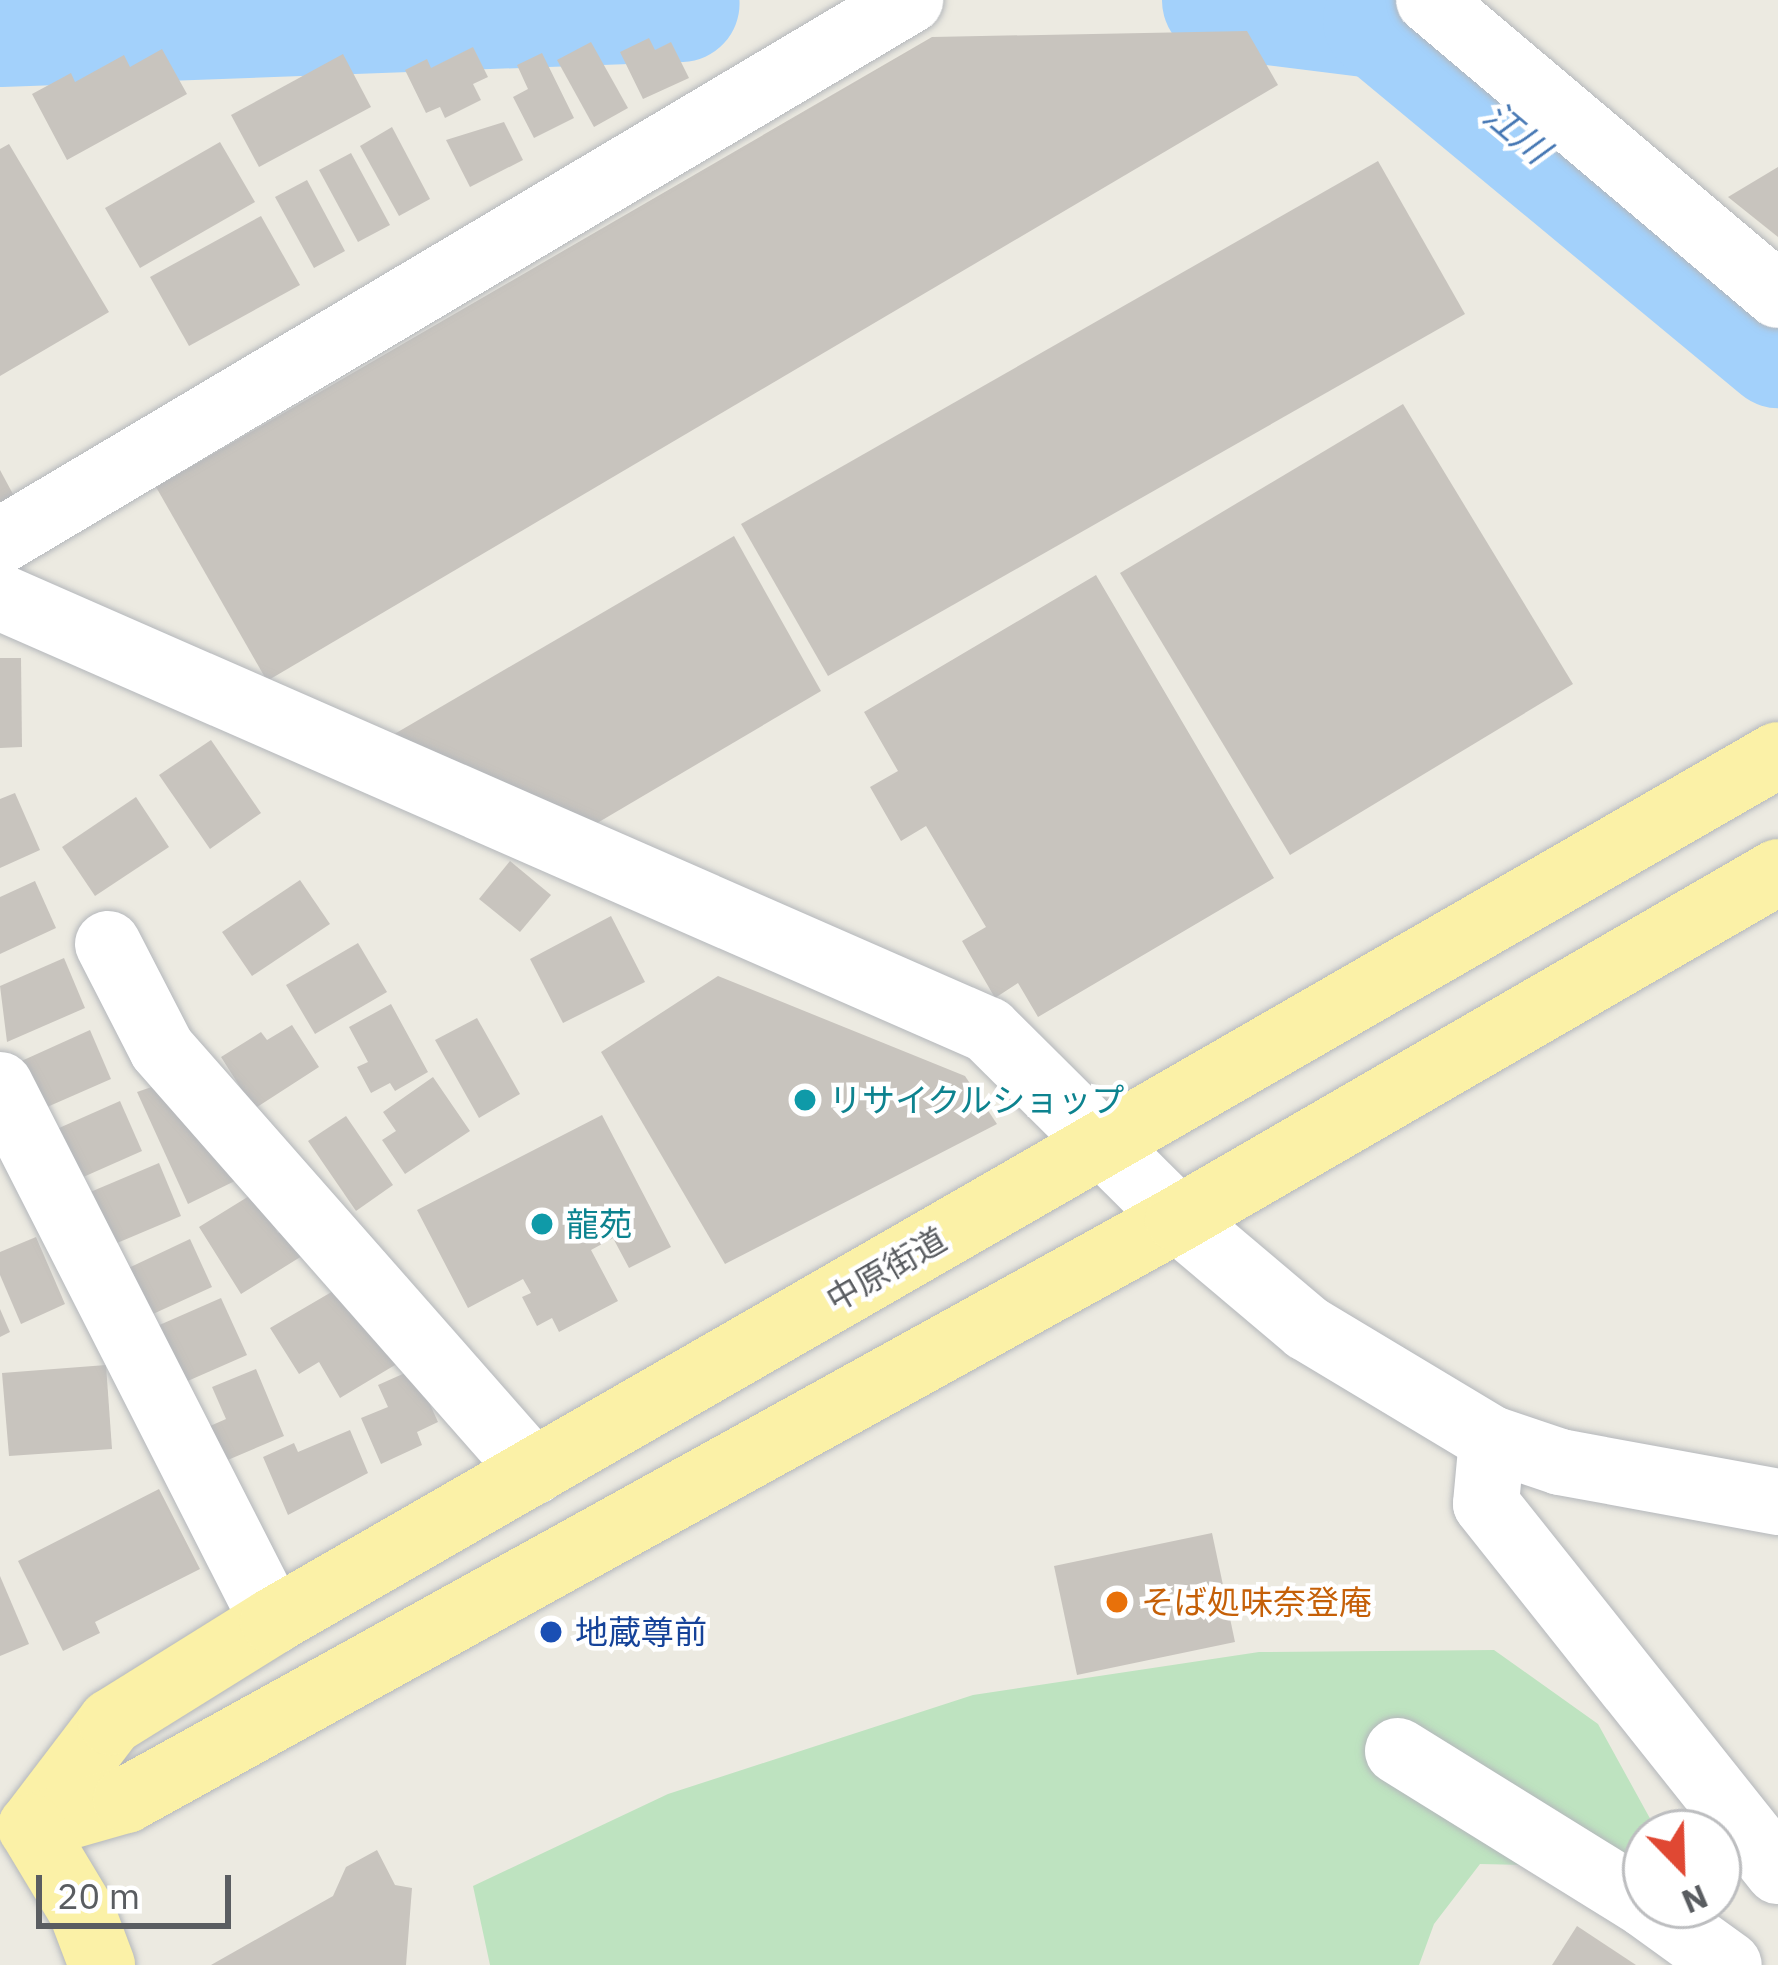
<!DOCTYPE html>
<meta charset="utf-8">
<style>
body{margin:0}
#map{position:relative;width:1778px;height:1965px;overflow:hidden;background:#eceae1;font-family:"IBM Plex Sans","Noto Sans JP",sans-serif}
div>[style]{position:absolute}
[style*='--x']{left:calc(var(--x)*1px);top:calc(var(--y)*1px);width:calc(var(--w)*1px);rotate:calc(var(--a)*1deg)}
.green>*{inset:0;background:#bee3c0}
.river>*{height:117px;margin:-58.5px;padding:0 58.5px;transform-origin:58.5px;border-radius:58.5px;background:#a3d1fb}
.building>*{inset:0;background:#c8c4be}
.roads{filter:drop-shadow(0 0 3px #b4b7bb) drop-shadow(0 0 3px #b4b7bb)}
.minor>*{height:66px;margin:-33px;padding:0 33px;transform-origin:33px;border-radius:33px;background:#fff}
.major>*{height:66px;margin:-33px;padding:0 33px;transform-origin:33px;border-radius:33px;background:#fbf1a7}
.dots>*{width:33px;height:33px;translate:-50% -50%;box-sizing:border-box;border:6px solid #fff;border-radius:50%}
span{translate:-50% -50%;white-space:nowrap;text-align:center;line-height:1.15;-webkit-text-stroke:9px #fff;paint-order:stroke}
.culture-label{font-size:33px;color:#0d838f}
.left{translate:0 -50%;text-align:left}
.street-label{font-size:33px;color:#5a5d61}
.food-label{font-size:33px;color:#c56008}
.transit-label{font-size:33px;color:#164399}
.water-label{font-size:36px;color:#4476b3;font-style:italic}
.north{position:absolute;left:1622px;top:1809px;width:120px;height:120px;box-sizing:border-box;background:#fff;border:3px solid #bdbec0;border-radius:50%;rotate:157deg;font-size:33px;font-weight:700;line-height:48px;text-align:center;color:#5a5d61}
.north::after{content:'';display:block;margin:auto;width:42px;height:54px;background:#e04833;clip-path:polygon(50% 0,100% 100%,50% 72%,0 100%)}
.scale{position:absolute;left:36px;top:1875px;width:195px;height:54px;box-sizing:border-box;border:6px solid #5a5d61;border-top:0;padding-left:15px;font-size:36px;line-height:42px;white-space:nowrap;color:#5a5d61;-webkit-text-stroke:9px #fff;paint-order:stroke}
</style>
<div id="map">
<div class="green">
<div style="clip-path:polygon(1494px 1650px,1598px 1724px,1658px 1833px,1646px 1833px,1646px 1868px,1480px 1864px,1434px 1924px,1419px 1965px,490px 1965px,473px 1886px,668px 1794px,973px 1695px,1259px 1652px)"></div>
</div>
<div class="river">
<div style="--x:1220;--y:0;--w:162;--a:7.1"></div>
<div style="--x:1381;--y:20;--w:516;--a:39.65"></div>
<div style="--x:0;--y:28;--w:681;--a:-2.1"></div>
</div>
<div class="building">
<div style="clip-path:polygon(1247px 31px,1278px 85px,267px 681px,156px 487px,932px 37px)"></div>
<div style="clip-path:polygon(649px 38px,655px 50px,671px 42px,689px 78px,643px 99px,620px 52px)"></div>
<div style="clip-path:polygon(591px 42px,628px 108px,594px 127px,557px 60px)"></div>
<div style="clip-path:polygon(473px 47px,488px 77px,473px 84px,481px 100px,445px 118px,440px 107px,426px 113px,405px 70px,427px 59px,431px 68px)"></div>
<div style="clip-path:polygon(162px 49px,187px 94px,67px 160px,32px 94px,71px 73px,75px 82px,124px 55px,130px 67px)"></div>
<div style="clip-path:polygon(542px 53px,574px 118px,534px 138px,513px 97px,528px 89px,517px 65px)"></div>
<div style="clip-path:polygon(343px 54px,371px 107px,259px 167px,231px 115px)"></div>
<div style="clip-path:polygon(504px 122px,523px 160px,470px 187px,446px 140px)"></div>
<div style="clip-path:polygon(392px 127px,430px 199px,399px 216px,360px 146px)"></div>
<div style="clip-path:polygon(220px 142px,255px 202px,140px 268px,105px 208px)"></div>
<div style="clip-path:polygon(9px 144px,109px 312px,0 376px,0 149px)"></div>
<div style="clip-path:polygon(351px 153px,390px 225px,358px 242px,319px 170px)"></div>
<div style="clip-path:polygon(1378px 161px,1465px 314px,828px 676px,741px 524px)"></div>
<div style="clip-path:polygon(1778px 167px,1778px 237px,1728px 197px)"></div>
<div style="clip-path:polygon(307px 180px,345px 251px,314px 268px,275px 197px)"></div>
<div style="clip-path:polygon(261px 216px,300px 285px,189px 346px,150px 277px)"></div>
<div style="clip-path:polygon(1403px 404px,1573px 684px,1290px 855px,1120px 573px)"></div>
<div style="clip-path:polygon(0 470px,14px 496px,0 503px)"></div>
<div style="clip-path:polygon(734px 536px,821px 691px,582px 832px,379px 743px)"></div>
<div style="clip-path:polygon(1096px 575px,1274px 878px,1038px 1017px,1018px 983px,995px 998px,962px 941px,986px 927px,926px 826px,901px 841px,870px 787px,898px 771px,864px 712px)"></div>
<div style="clip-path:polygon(0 658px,21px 658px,22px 747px,0 748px)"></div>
<div style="clip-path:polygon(211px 740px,261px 813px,210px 849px,159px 775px)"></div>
<div style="clip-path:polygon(15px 793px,40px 850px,0 868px,0 799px)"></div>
<div style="clip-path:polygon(136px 797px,169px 847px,95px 896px,62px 847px)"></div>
<div style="clip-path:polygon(510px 861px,551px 895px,520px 932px,479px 899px)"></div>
<div style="clip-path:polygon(300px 880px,330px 924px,252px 976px,222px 932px)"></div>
<div style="clip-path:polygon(35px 881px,56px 928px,0 954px,0 897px)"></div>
<div style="clip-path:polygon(611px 916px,645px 982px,563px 1023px,530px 959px)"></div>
<div style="clip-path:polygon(358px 943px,387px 992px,315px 1034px,286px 985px)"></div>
<div style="clip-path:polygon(64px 958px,85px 1008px,7px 1042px,0 986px)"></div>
<div style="clip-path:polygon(718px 976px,965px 1076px,997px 1124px,725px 1264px,601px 1052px)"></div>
<div style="clip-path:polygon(391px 1004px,428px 1072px,395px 1091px,390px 1083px,371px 1093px,357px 1067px,368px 1062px,349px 1027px)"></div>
<div style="clip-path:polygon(477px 1018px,520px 1094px,479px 1118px,435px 1040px)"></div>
<div style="clip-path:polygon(292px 1025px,319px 1067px,254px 1109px,221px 1057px,261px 1032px,267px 1040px)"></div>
<div style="clip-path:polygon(90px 1030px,111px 1079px,38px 1111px,17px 1063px)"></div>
<div style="clip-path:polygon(433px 1077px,470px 1131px,405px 1174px,382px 1140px,396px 1131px,383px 1112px)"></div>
<div style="clip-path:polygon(172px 1080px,249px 1174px,188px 1204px,137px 1092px)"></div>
<div style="clip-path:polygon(120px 1101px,142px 1151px,72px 1182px,50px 1132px)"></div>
<div style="clip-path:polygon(602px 1115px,671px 1247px,629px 1268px,613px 1238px,591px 1250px,618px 1301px,559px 1332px,552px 1318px,537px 1326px,522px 1297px,531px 1293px,523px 1279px,468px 1308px,417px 1210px)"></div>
<div style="clip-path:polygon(346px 1116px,393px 1185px,356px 1211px,308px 1141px)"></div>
<div style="clip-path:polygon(159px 1163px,181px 1216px,110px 1246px,88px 1193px)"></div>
<div style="clip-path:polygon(254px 1193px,278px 1233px,294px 1224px,310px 1251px,241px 1294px,199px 1227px)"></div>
<div style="clip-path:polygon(36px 1237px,65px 1304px,21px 1324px,0 1275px,0 1252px)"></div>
<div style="clip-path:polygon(190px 1239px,212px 1287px,142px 1319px,120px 1272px)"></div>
<div style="clip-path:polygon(352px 1280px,400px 1362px,340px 1398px,319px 1362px,299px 1374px,270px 1328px)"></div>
<div style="clip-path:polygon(221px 1298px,247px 1355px,174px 1387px,148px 1330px)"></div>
<div style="clip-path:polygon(0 1309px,10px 1332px,0 1337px)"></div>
<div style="clip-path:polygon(106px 1365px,112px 1449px,9px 1456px,2px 1373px)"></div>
<div style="clip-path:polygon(256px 1369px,284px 1436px,216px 1465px,201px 1430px,226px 1419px,212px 1387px)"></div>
<div style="clip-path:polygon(414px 1369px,438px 1422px,417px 1432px,422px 1445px,381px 1464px,361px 1418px,388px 1407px,378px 1385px)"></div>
<div style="clip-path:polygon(350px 1430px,368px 1473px,288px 1515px,263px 1457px,294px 1443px,298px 1452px)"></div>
<div style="clip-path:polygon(159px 1489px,200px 1569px,95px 1622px,100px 1633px,63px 1651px,18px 1561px)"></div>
<div style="clip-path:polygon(1212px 1533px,1235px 1642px,1077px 1675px,1054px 1566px)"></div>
<div style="clip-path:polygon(0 1576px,29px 1644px,0 1656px)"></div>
<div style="clip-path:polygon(377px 1850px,395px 1885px,412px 1888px,406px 1965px,211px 1965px,333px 1896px,346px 1867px)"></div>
<div style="clip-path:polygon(1577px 1926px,1636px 1965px,1552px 1965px)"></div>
</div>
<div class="roads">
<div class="minor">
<div style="--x:1429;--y:0;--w:457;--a:40.2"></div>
<div style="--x:0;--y:541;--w:1059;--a:-30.73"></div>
<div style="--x:0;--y:597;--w:1079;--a:23.67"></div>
<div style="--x:988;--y:1030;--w:268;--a:44.8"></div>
<div style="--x:1178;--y:1219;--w:169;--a:40.2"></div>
<div style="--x:1307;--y:1328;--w:216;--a:31"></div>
<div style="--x:1492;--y:1439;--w:72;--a:18.7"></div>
<div style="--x:1560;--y:1462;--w:222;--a:10.4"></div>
<div style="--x:108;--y:944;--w:118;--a:62.8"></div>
<div style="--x:162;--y:1049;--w:563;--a:48.67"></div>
<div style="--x:0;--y:1085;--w:602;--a:63.01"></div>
<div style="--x:1492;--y:1439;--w:65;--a:95.3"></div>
<div style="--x:1486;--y:1504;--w:469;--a:51.5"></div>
<div style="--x:1398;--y:1751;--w:292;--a:31.8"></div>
<div style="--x:1646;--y:1905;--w:102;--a:35.9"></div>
</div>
<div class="major">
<div style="--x:31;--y:1827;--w:132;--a:-52.7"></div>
<div style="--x:111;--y:1722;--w:191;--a:-31.9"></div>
<div style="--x:273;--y:1621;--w:1736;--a:-29.92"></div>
<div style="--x:31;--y:1827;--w:99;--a:-15.9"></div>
<div style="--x:126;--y:1800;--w:1202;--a:-28.91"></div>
<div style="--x:1178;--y:1219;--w:693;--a:-30.04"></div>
<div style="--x:31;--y:1827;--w:99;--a:59"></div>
<div style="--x:82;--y:1912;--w:57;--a:69.3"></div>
</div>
</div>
<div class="dots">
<div style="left:805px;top:1100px;background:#0f9aa8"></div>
<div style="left:542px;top:1224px;background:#0f9aa8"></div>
<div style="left:1117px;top:1602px;background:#e8710a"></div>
<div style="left:551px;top:1632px;background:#1a4fb4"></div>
</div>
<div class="culture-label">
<span class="left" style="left:829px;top:1100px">リサイクルショップ</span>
<span class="left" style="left:566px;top:1224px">龍苑</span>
</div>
<div class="street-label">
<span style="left:886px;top:1269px;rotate:-30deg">中原街道</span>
</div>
<div class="food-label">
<span class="left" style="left:1141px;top:1602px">そば処味奈登庵</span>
</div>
<div class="transit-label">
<span class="left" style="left:575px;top:1632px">地蔵尊前</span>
</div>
<div class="water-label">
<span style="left:1517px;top:132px;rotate:40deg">江川</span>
</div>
<div class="north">N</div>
<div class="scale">20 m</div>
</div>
